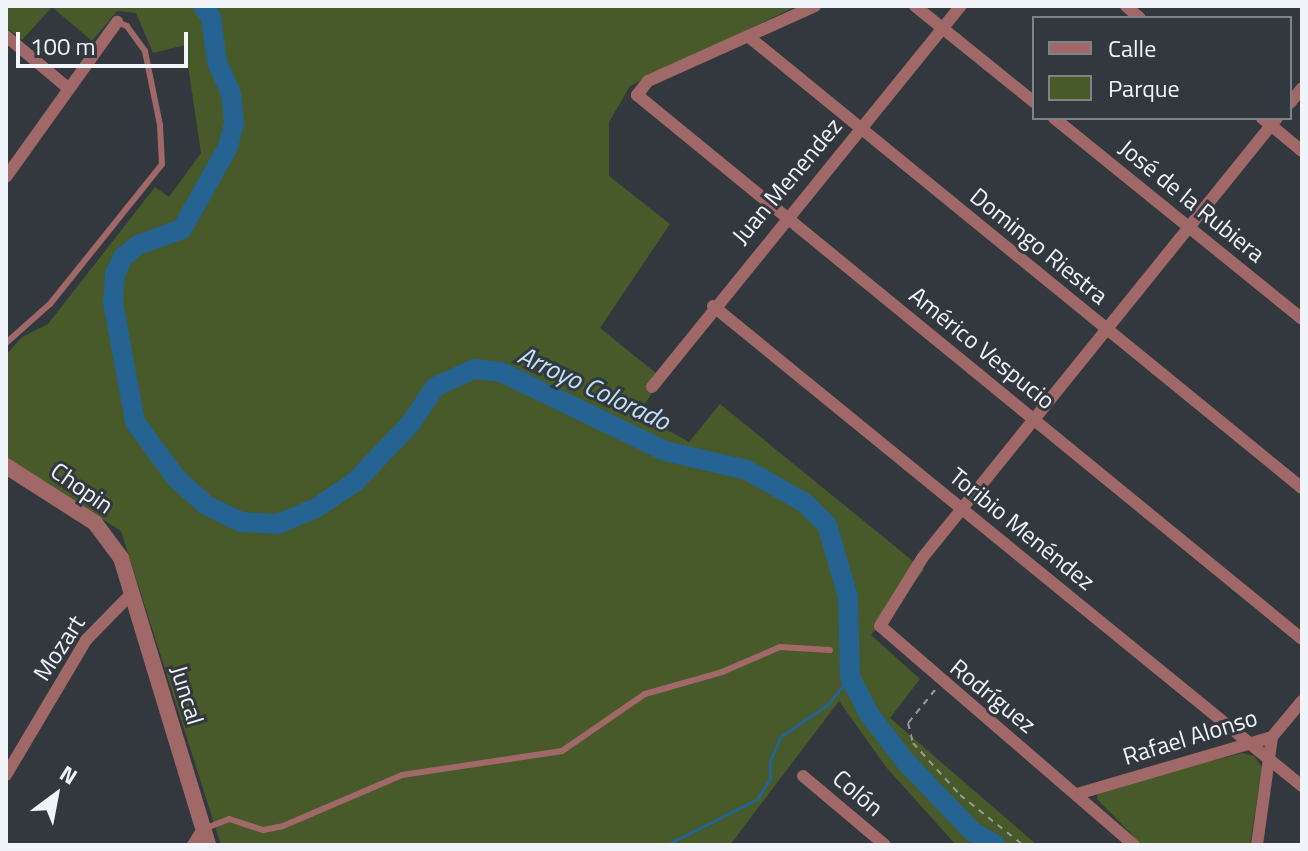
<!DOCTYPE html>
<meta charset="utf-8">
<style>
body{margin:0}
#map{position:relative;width:1308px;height:851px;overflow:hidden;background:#33383e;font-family:"Titillium Web",sans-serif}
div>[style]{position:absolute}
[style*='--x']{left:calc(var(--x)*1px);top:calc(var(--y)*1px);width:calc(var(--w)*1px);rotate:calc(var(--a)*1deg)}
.green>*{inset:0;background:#485a29}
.stream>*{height:3px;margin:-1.5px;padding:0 1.5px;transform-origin:1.5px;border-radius:1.5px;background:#256392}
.river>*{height:20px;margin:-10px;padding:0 10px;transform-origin:10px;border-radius:10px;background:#256392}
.path>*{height:2px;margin-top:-1px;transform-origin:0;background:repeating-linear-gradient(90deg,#96999e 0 6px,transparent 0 12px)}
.service>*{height:6px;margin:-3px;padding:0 3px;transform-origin:3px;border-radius:3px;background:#a06968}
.minor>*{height:12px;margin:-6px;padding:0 6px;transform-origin:6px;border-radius:6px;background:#a06968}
.tertiary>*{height:16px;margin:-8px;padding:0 8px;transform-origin:8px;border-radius:8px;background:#a06968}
span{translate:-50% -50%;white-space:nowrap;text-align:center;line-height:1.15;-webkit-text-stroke:6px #33383e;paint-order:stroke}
.street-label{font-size:24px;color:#f1f4f8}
.water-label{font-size:26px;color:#c1e1fd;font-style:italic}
.frame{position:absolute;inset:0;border:8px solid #f1f4f8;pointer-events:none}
.legend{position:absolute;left:1032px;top:16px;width:260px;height:104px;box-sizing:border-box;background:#33383e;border:2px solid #7f8388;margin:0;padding:10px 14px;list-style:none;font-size:24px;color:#f1f4f8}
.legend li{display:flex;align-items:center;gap:16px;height:40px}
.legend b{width:40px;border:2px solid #7f8388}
.north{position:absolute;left:16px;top:755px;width:80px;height:80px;-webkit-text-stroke:6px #33383e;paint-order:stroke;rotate:32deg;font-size:22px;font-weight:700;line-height:32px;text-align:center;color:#f1f4f8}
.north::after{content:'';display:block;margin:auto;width:28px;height:36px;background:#f1f4f8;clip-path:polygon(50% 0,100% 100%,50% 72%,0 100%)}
.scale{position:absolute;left:16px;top:32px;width:172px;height:36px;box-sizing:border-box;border:4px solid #f1f4f8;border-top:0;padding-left:10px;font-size:24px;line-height:28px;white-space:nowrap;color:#f1f4f8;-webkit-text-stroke:6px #33383e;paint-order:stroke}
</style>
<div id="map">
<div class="green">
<div style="clip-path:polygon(6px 6px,797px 6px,630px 86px,609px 122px,609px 176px,670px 224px,600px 328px,662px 378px,638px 414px,689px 442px,720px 404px,924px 570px,871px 635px,920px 679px,890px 718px,1037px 845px,956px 845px,886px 767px,839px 701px,730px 845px,221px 845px,121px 531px,6px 458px,6px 355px,22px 337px,48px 324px,155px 187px,169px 197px,201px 153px,185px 45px,153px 53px,136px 13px,117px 11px,92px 41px,52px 7px,22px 40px,6px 27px)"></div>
<div style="clip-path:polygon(1242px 753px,1254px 756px,1262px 767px,1250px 845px,1142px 845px,1097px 799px,1098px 791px)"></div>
</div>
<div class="stream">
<div style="--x:666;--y:845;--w:102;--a:-26.8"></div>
<div style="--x:757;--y:799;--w:25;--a:-58"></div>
<div style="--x:770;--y:778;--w:17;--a:-90"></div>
<div style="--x:770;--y:761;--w:26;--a:-67"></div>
<div style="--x:780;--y:737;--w:58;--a:-34.5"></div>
<div style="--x:828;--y:704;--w:35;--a:-51"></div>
</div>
<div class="river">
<div style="--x:203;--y:6;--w:14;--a:54"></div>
<div style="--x:211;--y:17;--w:45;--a:82.4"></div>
<div style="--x:217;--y:62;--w:34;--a:66"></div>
<div style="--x:231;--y:93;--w:31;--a:84"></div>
<div style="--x:234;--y:124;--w:24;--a:105"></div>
<div style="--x:228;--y:147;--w:94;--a:119.3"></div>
<div style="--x:182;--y:229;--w:47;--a:160"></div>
<div style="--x:138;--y:245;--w:19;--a:141"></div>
<div style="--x:123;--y:257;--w:19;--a:115"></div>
<div style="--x:115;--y:274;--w:28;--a:94"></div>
<div style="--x:113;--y:302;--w:122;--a:79.6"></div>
<div style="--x:135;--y:422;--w:69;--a:53.8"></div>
<div style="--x:176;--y:478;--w:40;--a:42"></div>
<div style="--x:206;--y:505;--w:39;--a:26"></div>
<div style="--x:241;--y:522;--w:37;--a:3"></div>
<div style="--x:278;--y:524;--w:41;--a:-22.8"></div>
<div style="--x:316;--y:508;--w:47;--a:-33.7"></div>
<div style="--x:355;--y:482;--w:81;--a:-46.5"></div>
<div style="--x:411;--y:423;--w:43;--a:-56.3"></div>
<div style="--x:435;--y:387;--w:43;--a:-24.8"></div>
<div style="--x:474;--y:369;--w:27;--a:6"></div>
<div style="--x:501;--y:372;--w:182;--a:25.7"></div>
<div style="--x:665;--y:451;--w:84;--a:13"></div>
<div style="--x:747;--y:470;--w:67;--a:29.6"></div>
<div style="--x:805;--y:503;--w:31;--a:45"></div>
<div style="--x:827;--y:525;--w:75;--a:73.7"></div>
<div style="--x:848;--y:597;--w:80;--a:88.6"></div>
<div style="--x:850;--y:677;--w:42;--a:62.8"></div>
<div style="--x:869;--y:714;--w:61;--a:52.4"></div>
<div style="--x:906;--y:762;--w:95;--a:46.3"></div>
<div style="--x:972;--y:831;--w:27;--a:31"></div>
</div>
<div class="path">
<div style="--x:935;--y:690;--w:43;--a:129.3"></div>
<div style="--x:908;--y:723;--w:21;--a:76"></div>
<div style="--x:913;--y:743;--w:70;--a:47.9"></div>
<div style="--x:960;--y:795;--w:80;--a:38.4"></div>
</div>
<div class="service">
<div style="--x:6;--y:343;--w:59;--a:-41.6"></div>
<div style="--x:50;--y:304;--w:179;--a:-51.3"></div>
<div style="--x:162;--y:164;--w:39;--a:-93"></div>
<div style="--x:160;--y:125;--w:76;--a:-101.5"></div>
<div style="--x:145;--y:51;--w:31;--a:-126"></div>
<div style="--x:127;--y:26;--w:11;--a:-158"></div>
<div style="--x:206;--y:828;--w:25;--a:-21"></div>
<div style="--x:229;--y:819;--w:36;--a:18"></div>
<div style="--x:263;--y:830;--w:20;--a:-11"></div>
<div style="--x:283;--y:826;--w:129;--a:-23.2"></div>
<div style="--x:402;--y:775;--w:162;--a:-8.5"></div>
<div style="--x:562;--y:751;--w:101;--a:-34.5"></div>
<div style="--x:645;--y:694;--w:80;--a:-15.9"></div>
<div style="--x:722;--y:672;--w:63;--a:-23.3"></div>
<div style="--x:780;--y:647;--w:50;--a:3.4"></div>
</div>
<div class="minor">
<div style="--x:815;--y:6;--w:183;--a:155.8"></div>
<div style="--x:648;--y:81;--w:18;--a:128"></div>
<div style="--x:637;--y:95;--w:859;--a:39.28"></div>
<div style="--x:915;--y:6;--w:153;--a:38.9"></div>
<div style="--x:1126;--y:6;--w:18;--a:41"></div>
<div style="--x:6;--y:36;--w:81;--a:40"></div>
<div style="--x:749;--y:37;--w:714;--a:39.2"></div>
<div style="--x:1290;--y:103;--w:19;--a:-51"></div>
<div style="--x:1054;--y:118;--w:319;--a:39"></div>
<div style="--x:1262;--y:118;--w:52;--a:39.5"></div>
<div style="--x:6;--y:177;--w:191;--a:-54.4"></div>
<div style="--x:713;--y:306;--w:760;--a:39.18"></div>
<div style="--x:652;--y:387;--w:491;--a:-51"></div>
<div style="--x:6;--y:775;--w:157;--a:-59.3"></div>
<div style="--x:86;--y:640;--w:66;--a:-45.6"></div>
<div style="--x:803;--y:776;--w:107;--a:40.1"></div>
<div style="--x:1077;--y:794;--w:203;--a:-16.3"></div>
<div style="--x:1272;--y:737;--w:47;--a:-50.2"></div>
<div style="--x:193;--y:845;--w:19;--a:-58"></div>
<div style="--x:1134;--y:845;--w:335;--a:-139.2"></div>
<div style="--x:880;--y:626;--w:81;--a:-58.1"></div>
<div style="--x:923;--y:557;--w:564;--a:-51.12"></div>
<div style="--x:1257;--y:845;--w:109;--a:-82.1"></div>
</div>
<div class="tertiary">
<div style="--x:6;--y:466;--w:106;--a:32.6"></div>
<div style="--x:95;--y:523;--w:44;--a:53.4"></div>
<div style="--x:121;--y:558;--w:300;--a:73.1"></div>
</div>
<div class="street-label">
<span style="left:787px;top:181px;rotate:-50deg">Juan Menendez</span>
<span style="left:1192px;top:201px;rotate:39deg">José de la Rubiera</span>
<span style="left:1039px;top:246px;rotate:39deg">Domingo Riestra</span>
<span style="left:982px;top:348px;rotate:39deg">Américo Vespucio</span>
<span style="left:82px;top:488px;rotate:35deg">Chopin</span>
<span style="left:1022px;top:529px;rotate:39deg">Toribio Menéndez</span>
<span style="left:59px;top:648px;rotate:-57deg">Mozart</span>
<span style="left:187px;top:695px;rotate:73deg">Juncal</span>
<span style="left:993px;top:696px;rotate:39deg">Rodríguez</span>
<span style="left:1190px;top:737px;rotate:-17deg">Rafael Alonso</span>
<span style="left:858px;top:793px;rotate:40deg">Colón</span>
</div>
<div class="water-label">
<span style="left:594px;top:388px;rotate:25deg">Arroyo Colorado</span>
</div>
<div class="frame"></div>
<ul class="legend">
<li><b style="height:10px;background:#a06968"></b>Calle</li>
<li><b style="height:22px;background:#485a29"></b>Parque</li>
</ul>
<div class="north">N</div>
<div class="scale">100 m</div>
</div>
